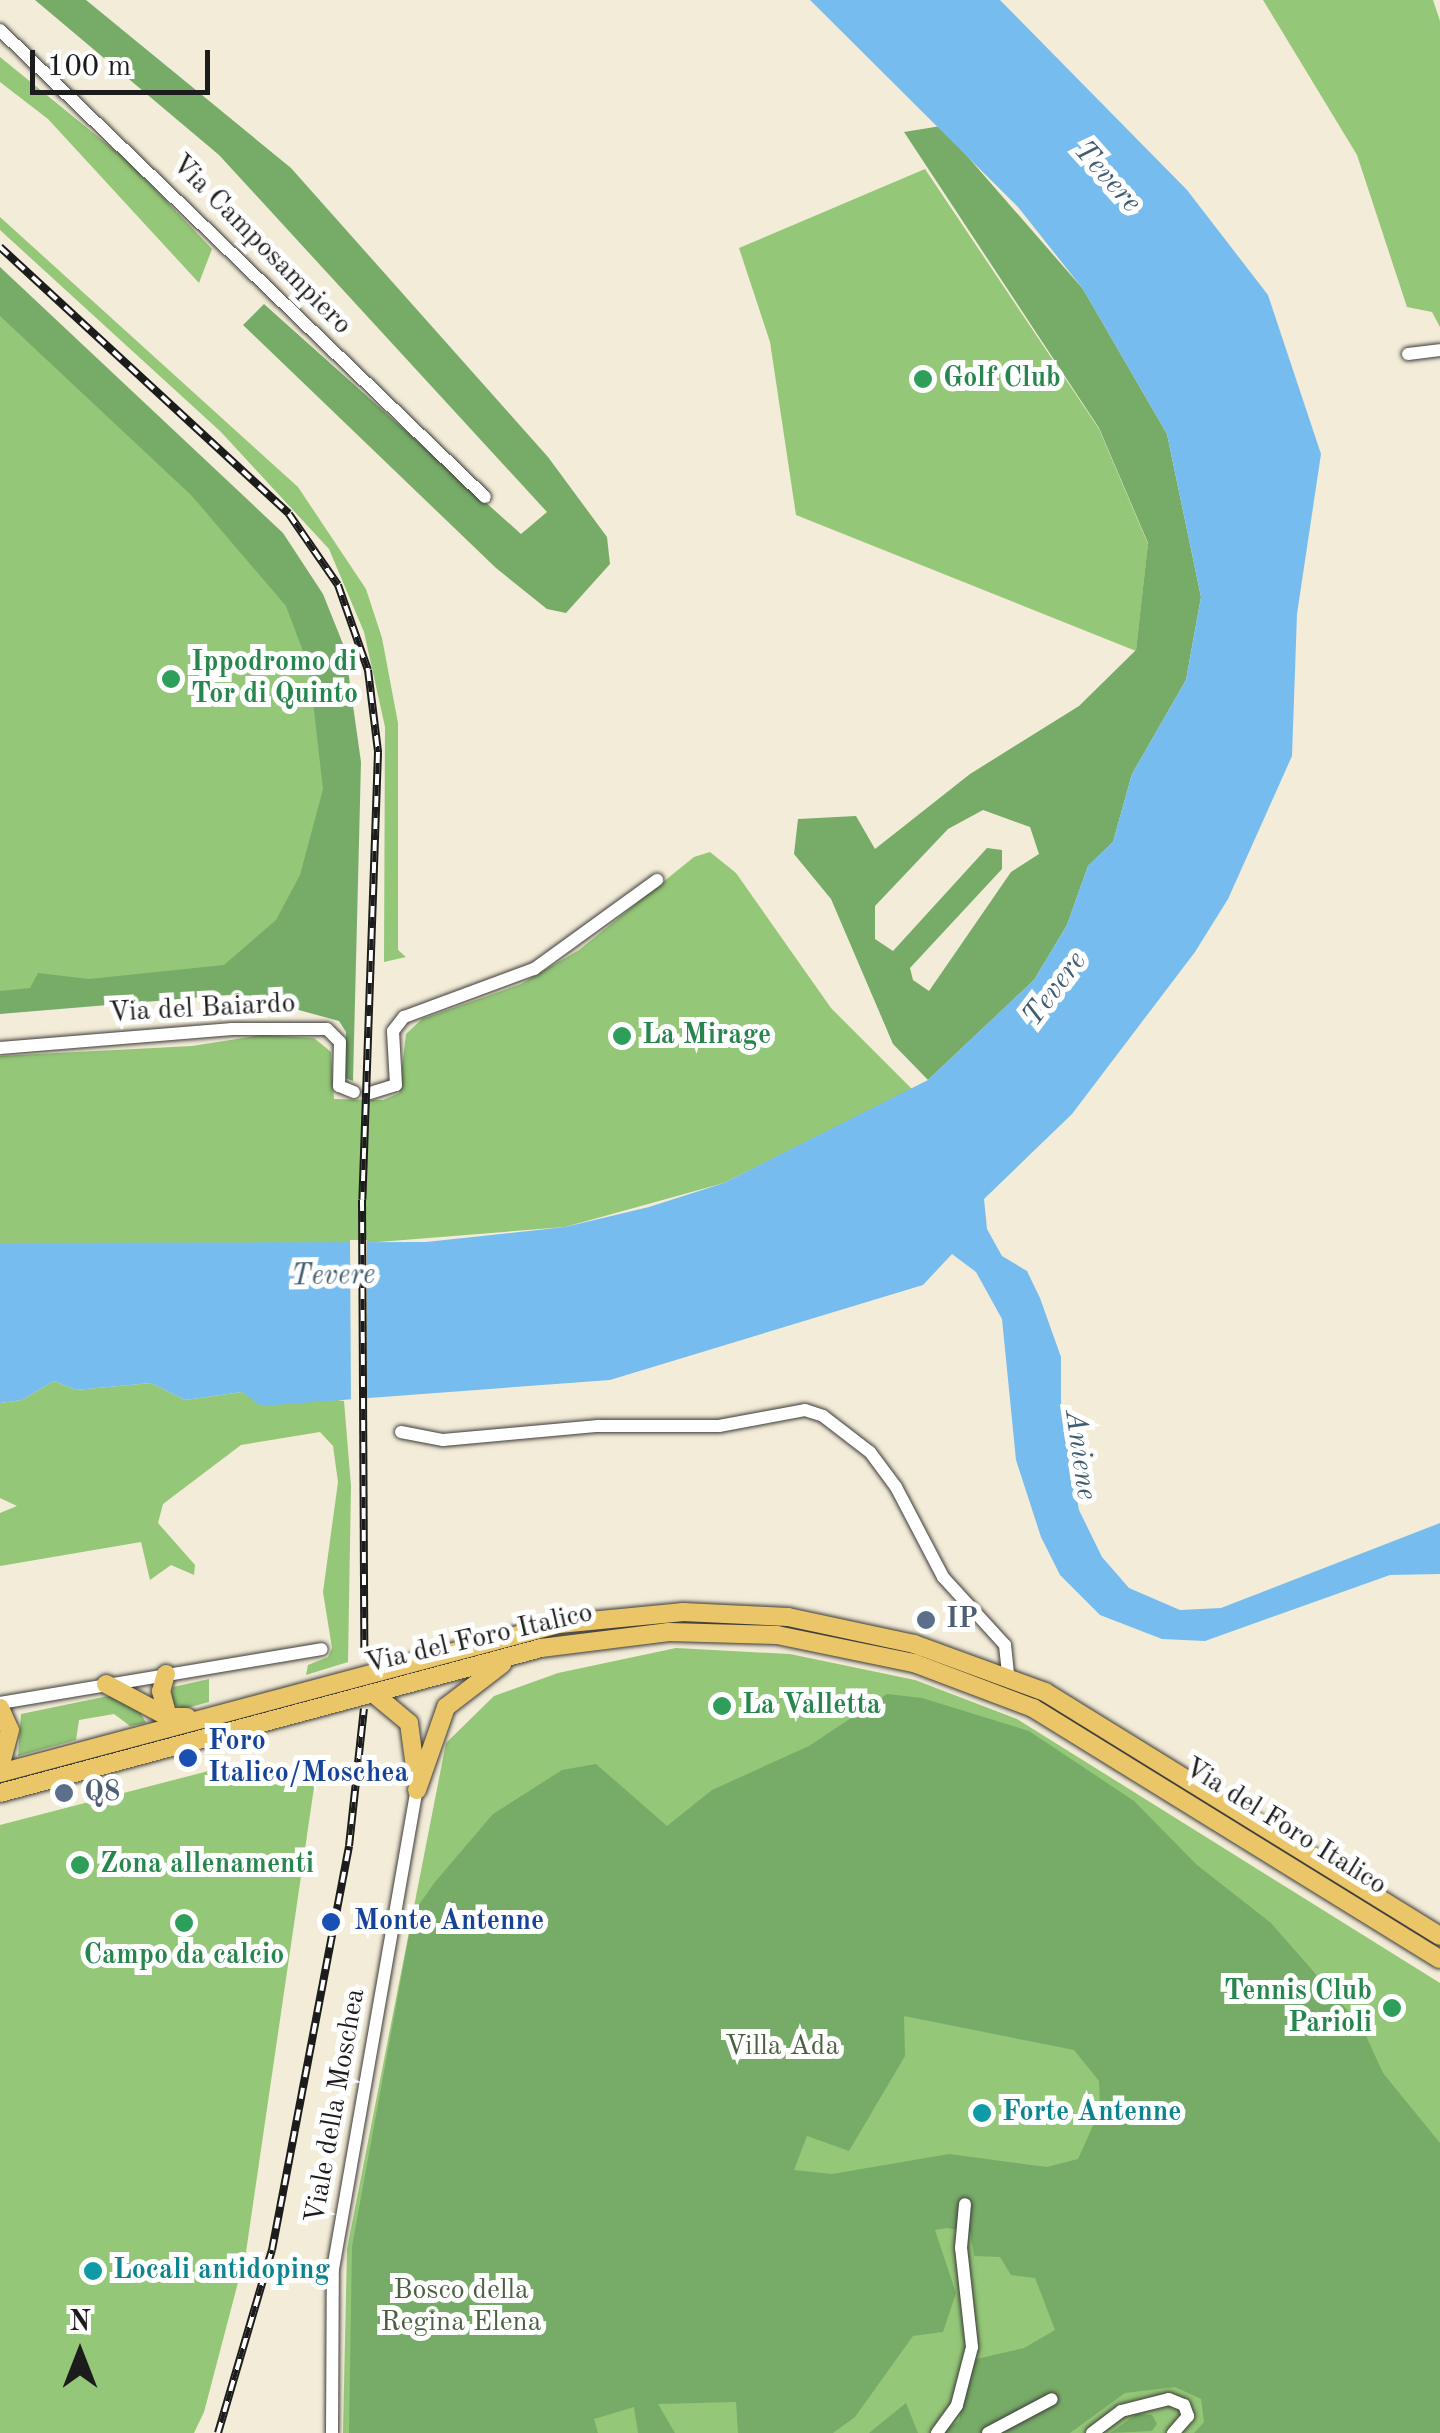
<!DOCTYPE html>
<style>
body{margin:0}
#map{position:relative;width:1440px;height:2433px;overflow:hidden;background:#f3ecd8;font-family:"Old Standard TT",serif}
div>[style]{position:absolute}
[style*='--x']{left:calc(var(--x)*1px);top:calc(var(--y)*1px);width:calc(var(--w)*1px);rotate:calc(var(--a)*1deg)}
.green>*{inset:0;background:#94c778}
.forest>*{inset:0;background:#77ac68}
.water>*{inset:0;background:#77bcee}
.pier>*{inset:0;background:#f3ecd8}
.roads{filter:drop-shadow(0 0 2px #3c3b38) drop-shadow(0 0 2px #3c3b38)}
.minor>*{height:12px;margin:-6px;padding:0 6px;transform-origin:6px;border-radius:6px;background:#fff}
.highway>*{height:18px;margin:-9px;padding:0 9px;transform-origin:9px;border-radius:9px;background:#eac669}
.rail>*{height:8px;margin-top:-4px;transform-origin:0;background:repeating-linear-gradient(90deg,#fff 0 11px,#1c1c1c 0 22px);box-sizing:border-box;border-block:2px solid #1c1c1c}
.dots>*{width:28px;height:28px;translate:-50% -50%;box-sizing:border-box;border:5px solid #fff;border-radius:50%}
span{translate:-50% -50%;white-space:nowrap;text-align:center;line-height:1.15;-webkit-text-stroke:10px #fff;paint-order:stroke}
.street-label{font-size:28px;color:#1c1c1c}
.leisure-label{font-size:28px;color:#27864d;font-weight:700}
.left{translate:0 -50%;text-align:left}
.right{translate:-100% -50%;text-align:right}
.service-label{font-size:28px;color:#4e5e75;font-weight:700}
.transit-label{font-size:28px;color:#164399;font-weight:700}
.park-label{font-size:28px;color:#4c6041}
.culture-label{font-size:28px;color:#0d838f;font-weight:700}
.water-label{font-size:30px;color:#405c70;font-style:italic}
.north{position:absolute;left:30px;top:2303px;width:100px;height:100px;-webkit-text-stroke:8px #fff;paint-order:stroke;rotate:0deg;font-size:28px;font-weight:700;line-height:40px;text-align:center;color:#1c1c1c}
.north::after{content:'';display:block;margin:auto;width:35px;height:45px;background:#1c1c1c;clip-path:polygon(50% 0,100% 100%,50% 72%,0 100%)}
.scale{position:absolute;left:30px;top:50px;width:180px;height:45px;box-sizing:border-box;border:5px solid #1c1c1c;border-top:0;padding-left:12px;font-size:30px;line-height:35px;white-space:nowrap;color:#1c1c1c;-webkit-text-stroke:8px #fff;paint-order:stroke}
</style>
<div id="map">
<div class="green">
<div style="clip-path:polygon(1263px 0,1433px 0,1440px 21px,1440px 327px,1432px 312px,1407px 307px,1357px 155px)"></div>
<div style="clip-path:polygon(0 57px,129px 162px,212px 249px,199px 283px,48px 119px,0 82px)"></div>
<div style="clip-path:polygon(925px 169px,1099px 429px,1148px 544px,1136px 651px,796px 515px,770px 342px,739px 248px)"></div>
<div style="clip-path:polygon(0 217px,298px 487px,366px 589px,382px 638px,398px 723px,398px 950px,406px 957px,384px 962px,385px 727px,364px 632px,329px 549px,221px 432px,0 230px)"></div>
<div style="clip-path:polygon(0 281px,330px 616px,336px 978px,0 997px)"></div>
<div style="clip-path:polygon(710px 852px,736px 873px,831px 1008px,912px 1089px,724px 1183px,565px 1227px,328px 1246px,0 1244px,0 1056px,192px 1046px,262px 1035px,314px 1038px,331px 1052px,334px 1099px,383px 1100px,399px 1093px,406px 1034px,422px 1019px,521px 984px,579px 950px,694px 857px)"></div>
<div style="clip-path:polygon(54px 1381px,76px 1390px,151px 1383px,185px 1400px,242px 1392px,272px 1404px,317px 1397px,344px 1401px,351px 1486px,348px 1662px,306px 1675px,308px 1665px,328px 1657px,332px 1648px,323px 1592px,338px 1482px,333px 1446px,320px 1432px,241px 1445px,163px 1504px,158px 1523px,195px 1565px,194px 1575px,171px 1565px,150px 1580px,141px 1542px,0 1566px,0 1513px,17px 1506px,0 1498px,0 1403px,22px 1400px)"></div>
<div style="clip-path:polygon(676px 1648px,790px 1654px,915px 1680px,1017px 1719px,1440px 1983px,1440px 2433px,343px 2433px,347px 2249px,446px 1743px,494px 1696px,558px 1673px)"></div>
<div style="clip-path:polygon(209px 1679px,209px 1702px,183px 1709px,171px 1703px,173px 1687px)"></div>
<div style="clip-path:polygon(113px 1695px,139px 1710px,146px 1723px,130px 1726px,114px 1714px,79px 1720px,76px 1740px,18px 1756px,21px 1714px)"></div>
<div style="clip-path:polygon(317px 1767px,246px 2252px,204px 2412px,194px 2433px,0 2433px,0 1825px,220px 1768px)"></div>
</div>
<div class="forest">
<div style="clip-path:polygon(35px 0,86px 0,291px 168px,548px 457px,607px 537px,610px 564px,566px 613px,547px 609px,496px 568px,243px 325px,264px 304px,521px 534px,547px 512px,219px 155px)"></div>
<div style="clip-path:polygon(evenodd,941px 126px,1083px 289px,1167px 434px,1201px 597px,1186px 680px,1132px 774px,1113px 842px,1088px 866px,1067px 925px,1034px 980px,928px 1080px,893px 1044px,831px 899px,794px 854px,798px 819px,856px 816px,875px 849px,970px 774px,1079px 706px,1136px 650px,1148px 543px,1099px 428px,904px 132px,941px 126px,983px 810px,1030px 827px,1039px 854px,1011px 872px,929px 991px,913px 980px,910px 968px,1002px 869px,1002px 850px,987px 848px,893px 951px,875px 939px,875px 906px,948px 829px,983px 810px)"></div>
<div style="clip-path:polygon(0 267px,283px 533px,323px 594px,345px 649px,361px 762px,353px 1081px,345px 1078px,346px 1032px,339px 1021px,240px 994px,0 1014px,0 991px,30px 988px,38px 973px,89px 979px,224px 965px,276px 920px,300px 875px,323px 789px,309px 667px,286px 606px,192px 496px,0 316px)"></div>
<div style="clip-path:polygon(evenodd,887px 1694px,922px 1698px,1029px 1731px,1134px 1801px,1197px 1865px,1271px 1923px,1362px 2027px,1383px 2073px,1440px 2143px,1440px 2433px,1194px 2433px,1204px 2422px,1201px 2399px,1175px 2387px,1125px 2393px,1070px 2433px,940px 2433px,959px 2421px,972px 2360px,1024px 2348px,1055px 2330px,1035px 2278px,1011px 2275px,1000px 2257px,974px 2256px,970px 2232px,947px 2228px,935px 2230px,956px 2293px,943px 2332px,913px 2336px,855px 2417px,833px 2433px,738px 2433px,736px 2402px,658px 2404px,675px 2433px,638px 2433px,634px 2407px,594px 2419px,598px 2433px,349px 2433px,352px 2246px,413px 1913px,435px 1882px,493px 1814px,562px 1770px,596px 1764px,667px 1826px,712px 1790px,809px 1746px,887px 1694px,904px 2016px,1074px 2050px,1099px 2081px,1100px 2110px,1078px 2159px,1047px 2167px,949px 2154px,832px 2174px,794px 2170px,807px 2136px,849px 2151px,905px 2056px,904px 2016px)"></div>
<div style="clip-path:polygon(906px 2403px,918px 2433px,869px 2433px)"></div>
<div style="clip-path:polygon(1137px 2414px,1152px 2415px,1157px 2424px,1152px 2431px,1110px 2433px)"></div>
</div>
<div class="water">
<div style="clip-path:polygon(810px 0,1000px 0,1187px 190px,1268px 295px,1321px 454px,1297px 614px,1292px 756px,1228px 899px,1195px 952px,1072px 1114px,984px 1199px,987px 1229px,1002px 1256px,1027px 1271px,1040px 1298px,1061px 1357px,1061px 1409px,1079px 1510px,1102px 1557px,1129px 1588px,1180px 1610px,1221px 1608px,1440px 1523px,1440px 1574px,1390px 1575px,1205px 1641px,1162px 1639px,1100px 1615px,1060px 1575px,1041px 1537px,1016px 1460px,1002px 1319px,976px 1272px,952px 1254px,923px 1285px,610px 1380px,261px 1406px,242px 1392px,185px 1400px,151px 1383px,76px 1390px,54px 1381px,22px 1400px,0 1403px,0 1243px,426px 1242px,565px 1227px,649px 1207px,724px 1183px,928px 1080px,1034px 980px,1067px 925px,1088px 866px,1113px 842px,1132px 774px,1186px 680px,1201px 597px,1167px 434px,1083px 289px,1018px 207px)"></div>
</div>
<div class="pier">
<div style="clip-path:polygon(350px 1240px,367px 1240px,367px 1404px,351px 1405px)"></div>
</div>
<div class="roads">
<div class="minor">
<div style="--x:0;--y:30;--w:673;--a:43.92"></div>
<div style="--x:1408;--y:354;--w:32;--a:-7"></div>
<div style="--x:0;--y:1048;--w:233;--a:-4.7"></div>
<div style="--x:232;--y:1029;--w:95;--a:0"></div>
<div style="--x:327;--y:1029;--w:18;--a:45"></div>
<div style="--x:340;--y:1042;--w:44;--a:91.3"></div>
<div style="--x:339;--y:1086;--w:16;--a:22"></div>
<div style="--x:370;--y:1093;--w:27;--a:-17"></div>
<div style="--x:396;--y:1085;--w:54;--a:-93.2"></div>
<div style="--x:393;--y:1031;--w:18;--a:-52"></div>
<div style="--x:404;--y:1017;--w:139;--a:-20.3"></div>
<div style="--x:534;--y:969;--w:152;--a:-35.9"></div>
<div style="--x:401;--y:1432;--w:43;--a:10.8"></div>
<div style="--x:443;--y:1440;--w:156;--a:-5.2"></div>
<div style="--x:598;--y:1426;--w:121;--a:0"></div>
<div style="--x:719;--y:1426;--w:87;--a:-10.5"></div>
<div style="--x:805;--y:1410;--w:19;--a:18"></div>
<div style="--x:823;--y:1416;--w:59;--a:37.5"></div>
<div style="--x:870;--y:1452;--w:44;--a:53.4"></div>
<div style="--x:896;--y:1487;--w:102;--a:62.4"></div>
<div style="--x:943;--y:1577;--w:92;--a:47.6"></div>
<div style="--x:1005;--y:1645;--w:31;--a:84"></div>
<div style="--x:0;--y:1703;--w:326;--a:-9.5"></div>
<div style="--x:332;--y:2433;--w:164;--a:-89.7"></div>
<div style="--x:333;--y:2269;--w:486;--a:-80.1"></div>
<div style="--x:937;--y:2433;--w:34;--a:-54"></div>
<div style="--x:957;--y:2405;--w:60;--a:-75.5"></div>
<div style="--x:972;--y:2347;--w:100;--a:-96.3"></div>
<div style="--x:961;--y:2248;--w:44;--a:-84.8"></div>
<div style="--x:988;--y:2433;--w:72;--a:-28"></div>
<div style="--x:1092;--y:2433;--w:36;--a:-37"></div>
<div style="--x:1121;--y:2411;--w:49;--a:-14"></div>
<div style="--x:1169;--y:2399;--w:16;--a:22"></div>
<div style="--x:1184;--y:2405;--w:12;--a:70"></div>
<div style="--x:1188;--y:2416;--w:23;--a:131"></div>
</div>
<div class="highway">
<div style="--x:166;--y:1674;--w:18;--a:106"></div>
<div style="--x:161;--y:1691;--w:27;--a:75"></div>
<div style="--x:106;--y:1684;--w:70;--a:28"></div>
<div style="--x:168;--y:1717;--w:19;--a:0"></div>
<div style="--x:373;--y:1693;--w:47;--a:39.8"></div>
<div style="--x:409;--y:1723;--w:52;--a:82.3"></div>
<div style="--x:0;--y:1708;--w:24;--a:66"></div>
<div style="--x:10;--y:1730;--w:39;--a:105"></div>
<div style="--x:0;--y:1773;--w:579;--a:-14.93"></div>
<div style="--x:559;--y:1624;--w:125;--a:-5.5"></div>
<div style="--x:683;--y:1612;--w:105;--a:2.7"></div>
<div style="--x:788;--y:1617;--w:129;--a:12.1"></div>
<div style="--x:914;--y:1644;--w:140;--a:20.1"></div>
<div style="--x:1045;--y:1692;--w:464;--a:31.7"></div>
<div style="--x:417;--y:1790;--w:88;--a:-70.7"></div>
<div style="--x:446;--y:1707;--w:71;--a:-37.5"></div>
<div style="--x:0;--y:1793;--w:560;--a:-15"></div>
<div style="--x:541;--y:1648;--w:129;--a:-7.1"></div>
<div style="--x:669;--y:1632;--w:108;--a:1.6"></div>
<div style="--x:777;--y:1635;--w:140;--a:11.6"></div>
<div style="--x:914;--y:1663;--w:127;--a:20.7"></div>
<div style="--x:1033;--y:1708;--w:478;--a:31.7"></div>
</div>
</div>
<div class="rail">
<div style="--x:0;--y:247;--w:393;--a:42.7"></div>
<div style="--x:289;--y:514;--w:86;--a:55.4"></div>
<div style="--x:338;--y:585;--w:90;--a:70.6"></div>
<div style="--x:368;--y:670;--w:83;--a:83"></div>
<div style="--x:378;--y:752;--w:448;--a:92"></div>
<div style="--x:362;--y:1200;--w:458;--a:89.7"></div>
<div style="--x:218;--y:2433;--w:191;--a:-73.6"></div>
<div style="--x:272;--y:2250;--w:411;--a:-79.2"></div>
<div style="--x:349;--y:1846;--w:138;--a:-83.8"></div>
</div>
<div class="dots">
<div style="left:923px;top:379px;background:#2e9e5b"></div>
<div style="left:171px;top:679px;background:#2e9e5b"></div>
<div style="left:622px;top:1036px;background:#2e9e5b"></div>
<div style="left:926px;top:1620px;background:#5c6f8a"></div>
<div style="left:722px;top:1706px;background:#2e9e5b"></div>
<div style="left:188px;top:1758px;background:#1a4fb4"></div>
<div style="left:64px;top:1793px;background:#5c6f8a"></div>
<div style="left:80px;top:1865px;background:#2e9e5b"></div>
<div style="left:331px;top:1922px;background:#1a4fb4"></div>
<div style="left:184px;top:1923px;background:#2e9e5b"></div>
<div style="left:1392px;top:2008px;background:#2e9e5b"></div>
<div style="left:982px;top:2113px;background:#0f9aa8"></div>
<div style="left:93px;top:2271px;background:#0f9aa8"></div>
</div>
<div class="street-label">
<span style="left:261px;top:245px;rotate:45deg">Via Camposampiero</span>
<span style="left:202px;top:1009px;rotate:-3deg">Via del Baiardo</span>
<span style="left:479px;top:1639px;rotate:-13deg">Via del Foro Italico</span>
<span style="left:1285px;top:1827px;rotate:32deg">Via del Foro Italico</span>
<span style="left:336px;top:2106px;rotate:-80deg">Viale della Moschea</span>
</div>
<div class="leisure-label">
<span class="left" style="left:943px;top:379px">Golf Club</span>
<span class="left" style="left:191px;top:679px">Ippodromo di<br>Tor di Quinto</span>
<span class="left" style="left:642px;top:1036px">La Mirage</span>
<span class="left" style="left:742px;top:1706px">La Valletta</span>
<span class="left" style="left:100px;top:1865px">Zona allenamenti</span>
<span style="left:184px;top:1956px">Campo da calcio</span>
<span class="right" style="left:1372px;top:2008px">Tennis Club<br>Parioli</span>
</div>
<div class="service-label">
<span class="left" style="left:946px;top:1620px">IP</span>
<span class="left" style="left:84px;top:1793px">Q8</span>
</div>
<div class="transit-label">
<span class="left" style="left:208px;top:1758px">Foro<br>Italico/Moschea</span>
<span class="left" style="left:354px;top:1922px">Monte Antenne</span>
</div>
<div class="park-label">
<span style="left:782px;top:2047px">Villa Ada</span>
<span style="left:461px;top:2307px">Bosco della<br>Regina Elena</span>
</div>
<div class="culture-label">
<span class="left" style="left:1002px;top:2113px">Forte Antenne</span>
<span class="left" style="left:113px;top:2271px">Locali antidoping</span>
</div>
<div class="water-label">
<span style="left:1107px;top:177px;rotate:48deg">Tevere</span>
<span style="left:1055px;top:989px;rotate:-53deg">Tevere</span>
<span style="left:333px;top:1276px;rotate:-1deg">Tevere</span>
<span style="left:1080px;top:1455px;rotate:82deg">Aniene</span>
</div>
<div class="north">N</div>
<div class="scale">100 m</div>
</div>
